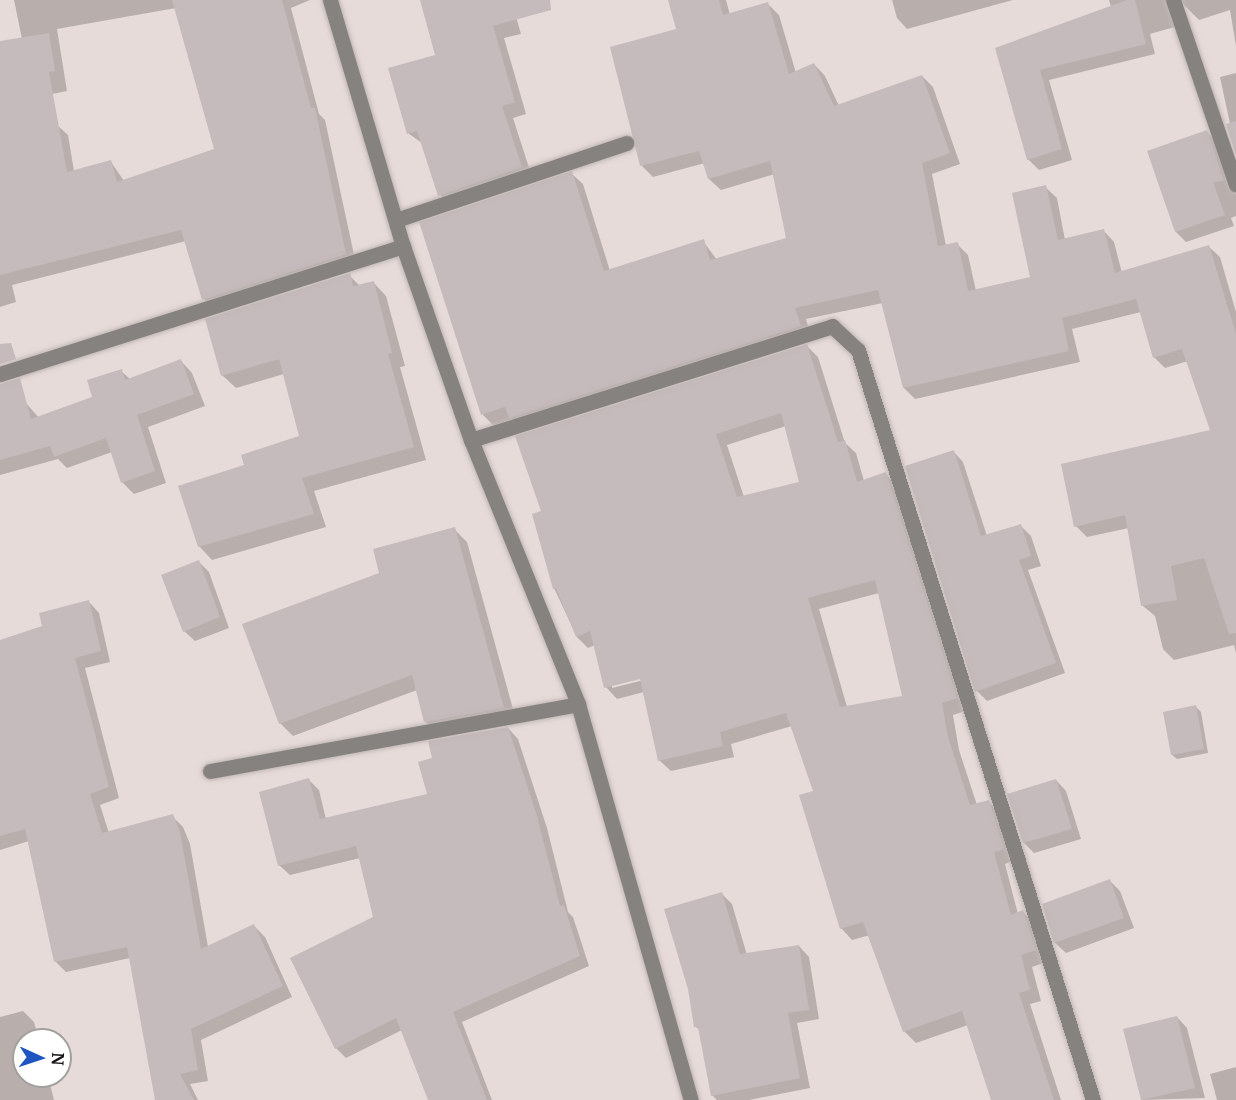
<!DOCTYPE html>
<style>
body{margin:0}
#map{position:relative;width:1236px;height:1100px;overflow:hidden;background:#e6dbd9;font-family:Merriweather,serif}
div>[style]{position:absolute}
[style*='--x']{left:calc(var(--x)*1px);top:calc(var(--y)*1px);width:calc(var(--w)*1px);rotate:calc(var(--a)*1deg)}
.shadow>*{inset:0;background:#0003}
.building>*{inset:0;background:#c5babc}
.roads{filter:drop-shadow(0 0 2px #c0b7b5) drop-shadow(0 0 2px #c0b7b5)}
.minor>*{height:15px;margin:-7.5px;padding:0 7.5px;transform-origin:7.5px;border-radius:7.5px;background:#86827f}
span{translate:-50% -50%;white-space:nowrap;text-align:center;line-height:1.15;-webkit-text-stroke:5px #fff;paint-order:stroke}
.north{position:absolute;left:12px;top:1028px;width:60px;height:60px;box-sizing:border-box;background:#fff;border:2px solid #a1a09f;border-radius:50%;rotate:93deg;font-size:16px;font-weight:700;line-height:24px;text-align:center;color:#141110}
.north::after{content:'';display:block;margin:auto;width:21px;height:27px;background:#1f54c1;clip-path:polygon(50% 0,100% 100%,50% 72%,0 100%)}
</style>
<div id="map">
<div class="shadow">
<div style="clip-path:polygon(14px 0,310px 0,291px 8px,319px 114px,325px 120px,356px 264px,214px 309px,204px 299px,186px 241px,12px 285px,16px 302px,0 307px,0 143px,57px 125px,68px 135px,74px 171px,111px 162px,124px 181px,216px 150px,176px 8px,57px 29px,67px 91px,42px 96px,0 84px,0 43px,22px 39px)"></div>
<div style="clip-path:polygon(421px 0,511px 0,521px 34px,504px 38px,526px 114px,513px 118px,533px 180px,452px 207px,440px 195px,423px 144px,408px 133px,437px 56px)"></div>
<div style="clip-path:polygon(669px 0,726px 0,730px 15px,768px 4px,779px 15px,796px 73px,814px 64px,825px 76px,839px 106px,922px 76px,933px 87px,960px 164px,932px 174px,946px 246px,957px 244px,968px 255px,976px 291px,1031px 278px,1045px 187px,1057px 198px,1065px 240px,1103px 230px,1114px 242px,1122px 273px,1208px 246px,1220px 257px,1236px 312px,1236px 653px,1234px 645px,1174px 660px,1163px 649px,1155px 616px,1143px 606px,1129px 528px,1087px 537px,1076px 526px,1212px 431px,1188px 361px,1165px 368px,1154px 357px,1141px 312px,1072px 329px,1080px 362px,915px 399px,904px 388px,883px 303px,806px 319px,811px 337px,521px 428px,512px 419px,494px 426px,483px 415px,421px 223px,571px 173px,583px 184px,610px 271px,703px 241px,717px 260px,788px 239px,775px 174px,721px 190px,709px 179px,705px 163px,653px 177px,642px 166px,677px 30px)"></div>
<div style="clip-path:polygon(892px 0,1013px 0,907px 29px,897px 18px)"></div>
<div style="clip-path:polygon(1109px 0,1236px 0,1236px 46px,1230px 10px,1199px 20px,1180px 1px,1178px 26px,1150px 34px,1155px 54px,1049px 80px,1072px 160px,1039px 170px,1028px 159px,997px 49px,1111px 7px)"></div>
<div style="clip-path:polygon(1236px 73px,1236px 152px,1220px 77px)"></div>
<div style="clip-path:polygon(1207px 132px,1217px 143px,1236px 195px,1236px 216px,1231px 218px,1234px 226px,1186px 242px,1176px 232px)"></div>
<div style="clip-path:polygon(349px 275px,360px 286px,373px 282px,386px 296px,405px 366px,400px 367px,426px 460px,314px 491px,326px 527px,212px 560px,199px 546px,246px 466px,300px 437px,284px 374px,236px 388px,222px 375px)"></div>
<div style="clip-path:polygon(evenodd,807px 346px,818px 357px,845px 443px,856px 453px,864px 481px,886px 474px,897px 486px,968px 710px,953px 715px,959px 750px,977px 805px,988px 801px,1000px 813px,1015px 860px,1005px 864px,1018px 914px,1023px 912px,1035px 924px,1046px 962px,1032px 967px,1041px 1001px,1030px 1004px,1061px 1100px,992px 1100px,968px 1025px,916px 1043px,904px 1031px,870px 935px,852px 940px,841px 928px,815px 792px,792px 726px,731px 744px,734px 757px,671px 771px,659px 760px,644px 692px,617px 699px,606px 687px,595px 645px,588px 648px,577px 637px,554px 588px,543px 512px,807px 346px,786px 426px,801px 483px,744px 497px,727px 445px,786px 426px,807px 346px,879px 593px,904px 697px,847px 707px,819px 609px,879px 593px,807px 346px,647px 676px,648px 679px,612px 688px,612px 685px,647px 676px)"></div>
<div style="clip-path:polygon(181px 361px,192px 373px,205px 406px,148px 427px,166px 483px,134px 494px,122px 482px,112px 452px,67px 468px,58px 459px,0 475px,0 410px,26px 403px,39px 418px,94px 398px,121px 371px,130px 379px)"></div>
<div style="clip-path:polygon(953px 451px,963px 462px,987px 536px,1021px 526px,1031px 536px,1041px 566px,1028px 570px,1065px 673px,987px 701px,977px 691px)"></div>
<div style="clip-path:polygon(454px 529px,467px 542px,516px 720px,438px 734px,425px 721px,417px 690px,293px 736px,280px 723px,381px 574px)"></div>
<div style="clip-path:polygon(199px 562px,209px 572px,229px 628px,195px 641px,184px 631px)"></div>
<div style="clip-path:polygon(89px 602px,99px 613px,110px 662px,85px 668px,119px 798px,100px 805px,109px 833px,172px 816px,183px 827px,190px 844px,208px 947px,254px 926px,265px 937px,292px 997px,201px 1040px,208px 1081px,190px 1084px,198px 1100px,157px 1100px,130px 958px,66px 972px,56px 962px,29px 841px,0 850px,0 641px,43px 627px)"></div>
<div style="clip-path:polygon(1196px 707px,1201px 712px,1208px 753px,1177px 759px,1172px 755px)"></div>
<div style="clip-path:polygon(508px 728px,518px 739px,547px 828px,568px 912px,573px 917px,589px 966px,462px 1022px,492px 1100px,430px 1100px,402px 1030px,346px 1058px,336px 1048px,374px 918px,360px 858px,290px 875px,279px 865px,309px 780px,319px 790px,326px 819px,429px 795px)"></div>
<div style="clip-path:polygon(1056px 780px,1066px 791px,1081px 839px,1034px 853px,1024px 843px)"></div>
<div style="clip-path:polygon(1110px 881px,1120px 891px,1134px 928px,1066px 953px,1055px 943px,1044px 905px)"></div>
<div style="clip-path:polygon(722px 894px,732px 904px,747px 955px,799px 946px,809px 957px,819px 1019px,797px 1023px,810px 1088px,749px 1100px,717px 1100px,712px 1095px,701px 1031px,696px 1027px)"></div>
<div style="clip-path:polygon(23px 1011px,34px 1022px,39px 1040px,24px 1040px,24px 1076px,48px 1076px,54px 1100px,0 1100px,0 1017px)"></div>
<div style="clip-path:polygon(1177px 1017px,1187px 1028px,1205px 1098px,1142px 1100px,1125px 1030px)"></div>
<div style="clip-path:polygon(1236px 1067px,1236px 1100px,1217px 1100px,1210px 1074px)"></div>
</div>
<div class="building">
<div style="clip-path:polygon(172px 0,282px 0,311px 108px,315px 108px,346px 254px,202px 300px,181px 230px,0 275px,0 41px,49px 33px,55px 71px,49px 72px,67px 172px,111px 160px,117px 182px,214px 149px)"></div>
<div style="clip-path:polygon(420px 0,550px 0,551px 10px,493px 26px,515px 102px,502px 106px,522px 167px,438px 196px,417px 131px,407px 134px,388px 68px,435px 55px)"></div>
<div style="clip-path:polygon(668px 0,719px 0,723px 15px,768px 2px,789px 74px,814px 63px,834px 106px,922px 75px,950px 153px,922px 163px,938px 246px,958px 242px,968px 291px,1030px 277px,1012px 193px,1046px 185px,1058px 240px,1104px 229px,1115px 273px,1209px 245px,1236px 334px,1236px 633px,1229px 634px,1204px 558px,1171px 566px,1177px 600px,1141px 606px,1125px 515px,1074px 527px,1061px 464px,1210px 430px,1182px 349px,1153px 358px,1136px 299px,1062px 318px,1069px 351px,903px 388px,878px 290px,795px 308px,801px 326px,509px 418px,505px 407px,481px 415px,419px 222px,572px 171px,604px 271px,704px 239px,710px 260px,786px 238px,770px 161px,708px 179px,699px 151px,640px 166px,610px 47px,676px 29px)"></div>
<div style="clip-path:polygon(1127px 0,1135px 0,1146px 44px,1040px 70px,1062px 149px,1027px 160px,995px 48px)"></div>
<div style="clip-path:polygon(1236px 121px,1236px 155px,1226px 124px)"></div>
<div style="clip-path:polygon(1207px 130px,1224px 181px,1213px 182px,1225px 215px,1175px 232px,1147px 151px)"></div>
<div style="clip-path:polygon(350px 273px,353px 286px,374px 281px,392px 353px,388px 354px,414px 447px,302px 478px,314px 514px,198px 547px,178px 486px,244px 465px,241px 455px,299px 436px,279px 359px,221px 376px,205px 319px)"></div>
<div style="clip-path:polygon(11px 343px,16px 359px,0 364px,0 344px)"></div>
<div style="clip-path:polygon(evenodd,807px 344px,838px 442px,845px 440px,857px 482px,886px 472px,957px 698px,942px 703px,948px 737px,970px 805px,989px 800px,1004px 849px,994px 852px,1011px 915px,1023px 910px,1036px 950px,1021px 955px,1030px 990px,1019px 993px,1054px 1100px,991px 1100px,962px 1011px,903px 1032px,863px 922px,840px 929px,799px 795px,813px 791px,786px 713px,720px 732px,723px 746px,658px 761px,640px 679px,604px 688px,590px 631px,576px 637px,556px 588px,553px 589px,532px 514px,541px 511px,515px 436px,807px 344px,781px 413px,799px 482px,737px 497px,716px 434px,781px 413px,807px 344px,875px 580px,902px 696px,840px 707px,808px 598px,875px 580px)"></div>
<div style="clip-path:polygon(181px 359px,194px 394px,137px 415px,155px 471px,121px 483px,106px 438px,54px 457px,50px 446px,0 460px,0 384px,20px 378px,31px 419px,92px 397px,87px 380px,122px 369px,125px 380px)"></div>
<div style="clip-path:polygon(954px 450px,981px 536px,1021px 524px,1031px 556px,1019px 560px,1056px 663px,975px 692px,905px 466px)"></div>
<div style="clip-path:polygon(455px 527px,504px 708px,424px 722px,412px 675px,279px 724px,242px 624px,379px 573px,373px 549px)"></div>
<div style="clip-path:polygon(199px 560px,220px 617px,183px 632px,161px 575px)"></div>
<div style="clip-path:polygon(89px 600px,101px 651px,75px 658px,109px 787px,90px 794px,102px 833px,173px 814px,180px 832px,201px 949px,254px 924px,283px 986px,191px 1029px,198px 1070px,180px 1074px,194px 1100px,155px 1100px,127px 947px,54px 962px,25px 829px,0 836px,0 640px,42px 626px,39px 613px)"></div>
<div style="clip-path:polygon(1196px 705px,1204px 749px,1171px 755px,1163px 712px)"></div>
<div style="clip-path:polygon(508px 727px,537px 816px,560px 906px,564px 905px,580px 956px,453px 1012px,487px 1100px,428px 1100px,396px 1018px,335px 1049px,290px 958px,373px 917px,356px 846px,278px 866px,259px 792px,309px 778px,320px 819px,427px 794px,418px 762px,432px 758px,428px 741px)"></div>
<div style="clip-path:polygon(1056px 779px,1072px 829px,1023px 843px,1007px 794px)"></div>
<div style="clip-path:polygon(1110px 879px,1124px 918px,1054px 943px,1042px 904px)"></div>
<div style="clip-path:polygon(722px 892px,740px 954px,799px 945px,809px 1010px,788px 1013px,800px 1078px,711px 1096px,698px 1027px,694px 1027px,688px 989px,664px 909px)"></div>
<div style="clip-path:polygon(1177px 1016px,1195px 1088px,1141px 1100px,1123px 1029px)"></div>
</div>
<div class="roads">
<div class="minor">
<div style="--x:330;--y:0;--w:257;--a:73.5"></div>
<div style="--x:403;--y:246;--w:206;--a:70.7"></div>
<div style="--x:471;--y:440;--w:285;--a:67.9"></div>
<div style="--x:578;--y:704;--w:412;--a:74.1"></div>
<div style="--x:1173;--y:0;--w:195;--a:71.2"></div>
<div style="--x:396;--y:220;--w:243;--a:-18.5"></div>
<div style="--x:0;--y:374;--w:423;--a:-17.6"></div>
<div style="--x:471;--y:440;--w:379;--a:-17.5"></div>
<div style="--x:832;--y:326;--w:35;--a:43"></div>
<div style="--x:858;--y:350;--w:786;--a:72.6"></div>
<div style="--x:210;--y:771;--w:374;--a:-10.3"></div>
</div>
</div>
<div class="north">N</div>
</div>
